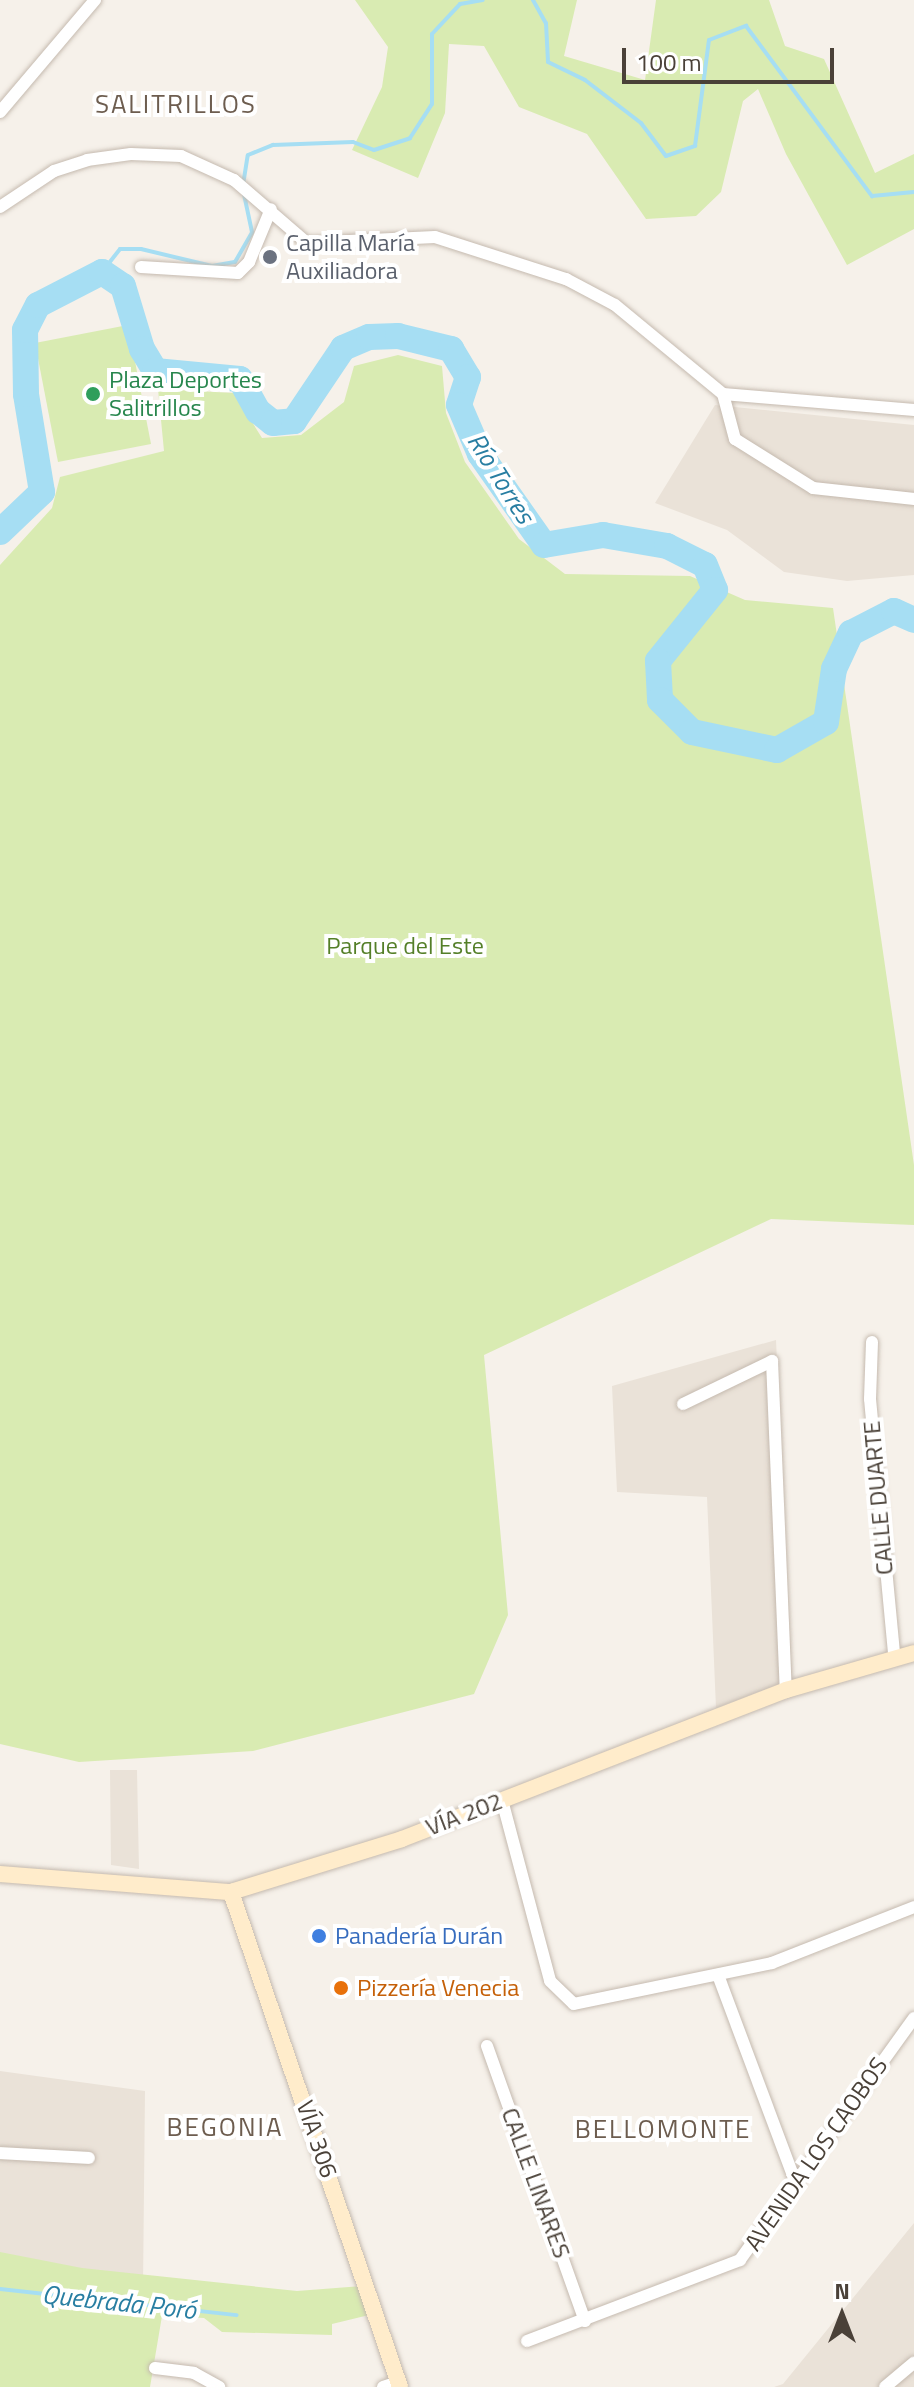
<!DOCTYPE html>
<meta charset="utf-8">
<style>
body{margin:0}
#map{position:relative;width:914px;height:2387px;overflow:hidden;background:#f6f1ea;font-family:"Titillium Web",sans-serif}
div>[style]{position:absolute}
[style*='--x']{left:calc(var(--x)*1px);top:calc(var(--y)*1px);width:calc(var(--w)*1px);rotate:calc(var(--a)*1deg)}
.residential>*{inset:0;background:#eae2d8}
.green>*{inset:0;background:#d9ebb2}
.stream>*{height:4px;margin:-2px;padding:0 2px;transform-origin:2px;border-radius:2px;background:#a6def3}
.river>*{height:26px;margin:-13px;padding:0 13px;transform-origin:13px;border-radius:13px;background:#a6def3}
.roads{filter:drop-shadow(0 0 2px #c5baaf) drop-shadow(0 0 2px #c5baaf)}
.street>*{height:12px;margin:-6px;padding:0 6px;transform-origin:6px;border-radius:6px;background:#fff}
.secondary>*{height:16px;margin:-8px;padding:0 8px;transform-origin:8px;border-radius:8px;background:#ffeccb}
.dots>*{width:22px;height:22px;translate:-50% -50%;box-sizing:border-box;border:4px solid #fff;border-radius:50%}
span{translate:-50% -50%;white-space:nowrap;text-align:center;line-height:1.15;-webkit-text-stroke:8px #fff;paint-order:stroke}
.worship-label{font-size:24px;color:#5b616d}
.left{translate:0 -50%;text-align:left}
.leisure-label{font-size:24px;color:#27864d}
.park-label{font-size:24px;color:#547f28}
.street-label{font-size:24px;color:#4a4138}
.shop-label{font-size:24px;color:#366cbe}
.food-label{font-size:24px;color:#c56008}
.neighbourhood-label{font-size:26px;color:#6d5d4f;letter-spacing:2px}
.water-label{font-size:26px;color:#287ea2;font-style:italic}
.north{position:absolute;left:802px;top:2275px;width:80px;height:80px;-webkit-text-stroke:6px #fff;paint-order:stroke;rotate:0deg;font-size:22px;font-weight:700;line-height:32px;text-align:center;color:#4a4138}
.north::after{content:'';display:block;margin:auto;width:28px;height:36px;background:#4a4138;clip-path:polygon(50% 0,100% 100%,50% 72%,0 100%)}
.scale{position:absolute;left:622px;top:48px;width:212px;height:36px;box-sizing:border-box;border:4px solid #4a4138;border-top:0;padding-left:10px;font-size:24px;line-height:28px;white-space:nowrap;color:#4a4138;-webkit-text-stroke:6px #fff;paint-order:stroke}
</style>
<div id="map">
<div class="residential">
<div style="clip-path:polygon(715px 405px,914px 425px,914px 575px,847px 581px,784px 572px,727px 530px,655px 503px)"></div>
<div style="clip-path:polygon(776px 1340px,792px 1679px,716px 1708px,707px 1497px,617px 1492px,612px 1386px)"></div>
<div style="clip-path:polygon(110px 1770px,137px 1770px,139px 1869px,111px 1865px)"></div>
<div style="clip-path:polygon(0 2071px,145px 2091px,143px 2287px,0 2271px)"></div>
<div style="clip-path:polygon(914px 2223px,914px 2387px,774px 2387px,783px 2384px)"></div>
</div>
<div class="green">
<div style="clip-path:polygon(355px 0,577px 0,564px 56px,645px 80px,656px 0,769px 0,785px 46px,824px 59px,875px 173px,914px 154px,914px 229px,847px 265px,786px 154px,758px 89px,743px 101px,721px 192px,696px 216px,646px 219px,587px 134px,519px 107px,484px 46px,449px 44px,445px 113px,418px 178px,352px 150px,382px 87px,388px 47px)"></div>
<div style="clip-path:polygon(128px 325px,151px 444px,58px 462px,35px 343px)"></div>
<div style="clip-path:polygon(398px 355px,442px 366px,446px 413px,465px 462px,519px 539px,565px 574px,690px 576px,745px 600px,833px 608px,914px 1165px,914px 1225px,771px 1219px,484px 1355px,508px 1615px,474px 1694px,253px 1751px,79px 1762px,0 1744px,0 565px,52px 508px,60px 477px,164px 451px,158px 389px,234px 393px,262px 438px,301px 435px,344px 402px,354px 366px)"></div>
<div style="clip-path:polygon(0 2252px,82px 2268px,297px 2291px,362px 2286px,369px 2315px,332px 2324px,332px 2335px,222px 2332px,204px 2318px,162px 2316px,150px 2387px,0 2387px)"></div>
</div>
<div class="stream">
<div style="--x:533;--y:0;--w:26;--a:61"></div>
<div style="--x:546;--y:23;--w:39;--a:87"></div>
<div style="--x:548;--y:62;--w:41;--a:25.9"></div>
<div style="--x:585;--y:80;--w:71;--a:37.5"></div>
<div style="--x:641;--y:123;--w:41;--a:52.9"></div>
<div style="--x:666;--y:156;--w:31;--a:-19"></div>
<div style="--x:695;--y:146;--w:107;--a:-82.5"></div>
<div style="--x:709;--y:40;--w:40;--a:-21"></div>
<div style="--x:746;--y:26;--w:212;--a:53.5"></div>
<div style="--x:872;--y:196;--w:42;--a:-5.4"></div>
<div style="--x:243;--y:185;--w:30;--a:-81"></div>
<div style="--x:248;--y:155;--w:27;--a:-22"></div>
<div style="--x:273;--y:145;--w:80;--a:-2.1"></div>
<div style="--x:353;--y:142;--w:22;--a:21"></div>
<div style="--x:374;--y:150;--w:38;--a:-18"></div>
<div style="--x:410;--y:138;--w:40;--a:-57.1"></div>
<div style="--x:432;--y:104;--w:70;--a:-90"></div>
<div style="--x:432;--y:34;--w:41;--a:-47"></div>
<div style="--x:460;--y:4;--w:23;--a:-10"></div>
<div style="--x:102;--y:272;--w:29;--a:-52"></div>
<div style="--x:120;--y:249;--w:21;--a:0"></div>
<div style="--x:141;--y:249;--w:73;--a:13.5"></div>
<div style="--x:212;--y:266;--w:23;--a:-10"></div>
<div style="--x:235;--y:262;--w:34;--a:-60"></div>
<div style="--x:252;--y:232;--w:39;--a:-102"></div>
<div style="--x:0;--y:2289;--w:238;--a:6.3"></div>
</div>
<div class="river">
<div style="--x:0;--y:532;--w:58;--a:-43.6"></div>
<div style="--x:42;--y:492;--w:99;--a:-99.3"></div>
<div style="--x:26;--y:394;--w:64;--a:-90.9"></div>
<div style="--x:25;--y:330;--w:28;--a:-63"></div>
<div style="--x:38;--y:305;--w:72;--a:-27.3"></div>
<div style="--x:102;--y:272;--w:25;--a:34"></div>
<div style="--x:123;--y:286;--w:66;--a:73.2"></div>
<div style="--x:142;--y:349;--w:26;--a:59"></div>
<div style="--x:155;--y:371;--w:85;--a:5.4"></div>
<div style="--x:240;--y:379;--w:37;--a:61"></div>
<div style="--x:258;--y:411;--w:19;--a:39"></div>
<div style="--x:273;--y:423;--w:21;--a:-5"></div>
<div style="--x:294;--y:421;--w:88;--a:-56.1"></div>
<div style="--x:343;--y:348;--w:28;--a:-23"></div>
<div style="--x:369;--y:337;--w:29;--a:-2"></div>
<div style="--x:398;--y:336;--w:55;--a:13.8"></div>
<div style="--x:451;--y:349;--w:33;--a:59"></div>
<div style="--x:468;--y:377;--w:29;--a:108"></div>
<div style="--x:459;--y:405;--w:53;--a:66.8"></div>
<div style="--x:480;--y:454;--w:111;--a:54.9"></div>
<div style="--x:544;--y:545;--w:60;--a:-9.6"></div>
<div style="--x:603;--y:535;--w:65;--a:9.8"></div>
<div style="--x:667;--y:546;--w:42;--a:26.6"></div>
<div style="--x:705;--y:565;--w:27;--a:68"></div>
<div style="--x:715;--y:590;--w:91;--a:128.8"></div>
<div style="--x:658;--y:661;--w:39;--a:87"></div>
<div style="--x:660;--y:700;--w:45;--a:45"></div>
<div style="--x:692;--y:732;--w:87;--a:12"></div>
<div style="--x:777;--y:750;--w:56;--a:-29.7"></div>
<div style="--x:826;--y:722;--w:54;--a:-81.4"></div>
<div style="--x:834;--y:669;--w:40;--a:-65"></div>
<div style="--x:851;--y:633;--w:48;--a:-27.1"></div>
<div style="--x:894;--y:611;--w:22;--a:24"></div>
</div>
<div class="roads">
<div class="street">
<div style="--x:0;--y:112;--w:147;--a:-49.7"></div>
<div style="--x:0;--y:207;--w:65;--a:-33.7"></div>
<div style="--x:54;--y:171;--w:35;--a:-18"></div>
<div style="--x:87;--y:160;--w:44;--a:-7.8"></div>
<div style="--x:131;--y:154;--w:50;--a:2.3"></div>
<div style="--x:181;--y:156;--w:58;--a:24.4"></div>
<div style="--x:234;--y:180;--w:96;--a:40.8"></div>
<div style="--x:307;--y:243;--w:128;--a:-2.7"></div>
<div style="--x:435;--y:237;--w:138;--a:17.8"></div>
<div style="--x:566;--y:279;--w:55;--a:28"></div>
<div style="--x:615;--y:305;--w:140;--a:39.5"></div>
<div style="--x:723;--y:394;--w:192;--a:4.8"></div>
<div style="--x:141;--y:267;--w:97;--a:3.5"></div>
<div style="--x:238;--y:273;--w:16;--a:-45"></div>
<div style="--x:249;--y:262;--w:57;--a:-67.5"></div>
<div style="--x:723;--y:394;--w:47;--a:75.1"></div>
<div style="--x:735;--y:439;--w:92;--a:32.1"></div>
<div style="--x:813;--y:488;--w:102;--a:6.2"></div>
<div style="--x:872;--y:1342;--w:57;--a:92"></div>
<div style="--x:870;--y:1399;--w:257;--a:84.6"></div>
<div style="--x:683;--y:1404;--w:99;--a:-25.8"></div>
<div style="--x:772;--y:1361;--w:329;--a:87.6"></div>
<div style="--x:502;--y:1800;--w:187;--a:75.1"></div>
<div style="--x:550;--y:1981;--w:33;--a:44"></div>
<div style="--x:574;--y:2004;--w:202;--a:-11.7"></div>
<div style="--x:772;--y:1963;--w:153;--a:-21.5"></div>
<div style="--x:718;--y:1975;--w:220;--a:69.5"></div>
<div style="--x:487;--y:2046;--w:292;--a:70.4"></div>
<div style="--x:0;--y:2153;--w:89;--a:3.2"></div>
<div style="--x:527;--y:2341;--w:228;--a:-20.8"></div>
<div style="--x:740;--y:2260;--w:298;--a:-54.3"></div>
<div style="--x:155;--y:2368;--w:39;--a:7"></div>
<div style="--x:194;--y:2373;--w:29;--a:29"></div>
<div style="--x:383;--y:2387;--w:16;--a:-18"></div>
<div style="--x:885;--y:2387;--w:38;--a:-40"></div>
</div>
<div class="secondary">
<div style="--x:0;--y:1874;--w:232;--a:4.5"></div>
<div style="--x:231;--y:1892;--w:179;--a:-17.2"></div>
<div style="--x:402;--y:1839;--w:412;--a:-21.2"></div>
<div style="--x:786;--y:1690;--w:133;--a:-16.1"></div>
<div style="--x:231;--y:1892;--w:523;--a:71.15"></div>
</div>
</div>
<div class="dots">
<div style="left:270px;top:257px;background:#6b7280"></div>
<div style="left:93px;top:394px;background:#2e9e5b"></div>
<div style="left:319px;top:1936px;background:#3f7fe0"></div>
<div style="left:341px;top:1988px;background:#e8710a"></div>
</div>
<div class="worship-label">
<span class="left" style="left:286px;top:257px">Capilla María<br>Auxiliadora</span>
</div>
<div class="leisure-label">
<span class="left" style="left:109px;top:394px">Plaza Deportes<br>Salitrillos</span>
</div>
<div class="park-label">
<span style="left:405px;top:946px">Parque del Este</span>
</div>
<div class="street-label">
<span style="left:878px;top:1498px;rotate:-95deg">CALLE DUARTE</span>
<span style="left:464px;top:1814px;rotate:-21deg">VÍA 202</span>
<span style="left:317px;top:2139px;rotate:71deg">VÍA 306</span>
<span style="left:816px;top:2154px;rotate:-55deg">AVENIDA LOS CAOBOS</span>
<span style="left:536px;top:2183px;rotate:70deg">CALLE LINARES</span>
</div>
<div class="shop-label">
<span class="left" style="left:335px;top:1936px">Panadería Durán</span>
</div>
<div class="food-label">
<span class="left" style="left:357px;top:1988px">Pizzería Venecia</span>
</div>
<div class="neighbourhood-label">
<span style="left:176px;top:104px">SALITRILLOS</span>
<span style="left:225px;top:2127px">BEGONIA</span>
<span style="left:663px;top:2129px">BELLOMONTE</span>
</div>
<div class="water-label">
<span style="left:501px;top:478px;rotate:58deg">Río Torres</span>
<span style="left:119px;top:2302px;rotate:6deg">Quebrada Poró</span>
</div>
<div class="north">N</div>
<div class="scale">100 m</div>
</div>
